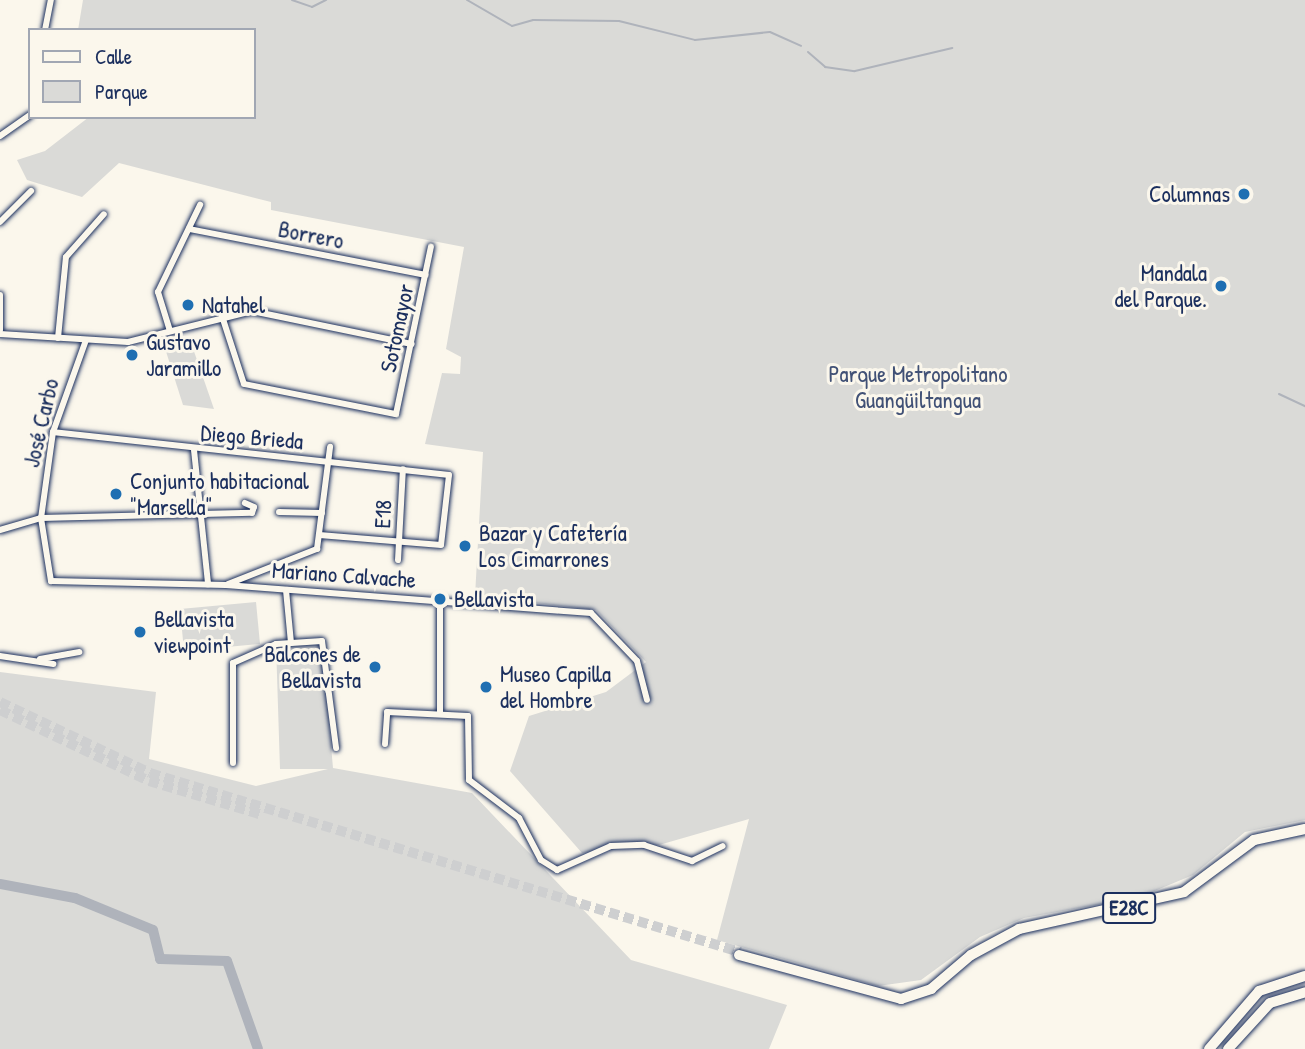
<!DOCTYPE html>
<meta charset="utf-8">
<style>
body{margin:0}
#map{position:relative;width:1305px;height:1049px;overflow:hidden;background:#fbf7ec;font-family:"Patrick Hand",sans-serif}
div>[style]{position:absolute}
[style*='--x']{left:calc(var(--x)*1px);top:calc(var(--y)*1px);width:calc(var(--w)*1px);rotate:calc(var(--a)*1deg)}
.green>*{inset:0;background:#dadad7}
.stream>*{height:2px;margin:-1px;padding:0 1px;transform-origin:1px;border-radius:1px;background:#afb3bb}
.river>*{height:10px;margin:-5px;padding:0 5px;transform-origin:5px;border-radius:5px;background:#afb3bb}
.primary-tunnel>*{height:10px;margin-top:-5px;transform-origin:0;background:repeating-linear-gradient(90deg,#cecfd0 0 10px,transparent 0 15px)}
.roads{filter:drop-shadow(0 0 2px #1b2f5e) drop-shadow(0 0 2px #1b2f5e)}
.minor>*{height:6px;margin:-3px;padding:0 3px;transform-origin:3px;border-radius:3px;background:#fbf7ec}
.primary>*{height:10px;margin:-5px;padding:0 5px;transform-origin:5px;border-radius:5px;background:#fbf7ec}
.trunk>*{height:10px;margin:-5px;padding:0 5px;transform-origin:5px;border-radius:5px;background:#fbf7ec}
.dots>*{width:19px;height:19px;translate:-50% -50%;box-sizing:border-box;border:4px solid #fbf7ec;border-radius:50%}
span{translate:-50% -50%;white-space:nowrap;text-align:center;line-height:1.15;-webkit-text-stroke:6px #fbf7ec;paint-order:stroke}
.shield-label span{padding:2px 5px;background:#fbf7ec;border:2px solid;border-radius:5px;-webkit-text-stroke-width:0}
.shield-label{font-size:21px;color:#1b2f5e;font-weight:700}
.poi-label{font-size:23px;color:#1b2f5e}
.right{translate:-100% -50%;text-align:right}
.left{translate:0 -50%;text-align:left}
.street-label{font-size:23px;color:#1b2f5e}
.park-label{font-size:23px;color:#415176}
.legend{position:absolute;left:28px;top:28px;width:228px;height:91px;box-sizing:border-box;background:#fbf7ec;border:2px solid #a1a7b3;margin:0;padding:9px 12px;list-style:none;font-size:21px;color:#1b2f5e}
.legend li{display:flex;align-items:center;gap:14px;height:35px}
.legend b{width:35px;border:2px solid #a1a7b3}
</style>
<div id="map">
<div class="green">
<div style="clip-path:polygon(83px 0,1305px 0,1305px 820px,1245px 832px,1193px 875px,1140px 897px,1024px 918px,980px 937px,921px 980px,878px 986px,717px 940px,749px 819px,659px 845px,582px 853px,510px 771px,529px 716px,606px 692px,646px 662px,596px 610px,475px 596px,483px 452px,425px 444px,442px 373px,460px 374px,461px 357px,446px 349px,464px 247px,271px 210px,271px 202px,119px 163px,82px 197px,27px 180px,17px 160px,45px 151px,89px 117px,254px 117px,254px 30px,78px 30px)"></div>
<div style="clip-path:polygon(189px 337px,214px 409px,183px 405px,163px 342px)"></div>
<div style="clip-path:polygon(256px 602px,260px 644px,184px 651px,180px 609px)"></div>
<div style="clip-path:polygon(322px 642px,333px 768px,472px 793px,631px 960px,787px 1005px,769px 1049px,0 1049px,0 672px,156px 692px,149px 759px,256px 786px,328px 769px,280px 769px,276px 644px)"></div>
</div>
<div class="stream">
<div style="--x:292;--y:0;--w:21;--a:19"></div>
<div style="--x:312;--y:7;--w:16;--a:-27"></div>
<div style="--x:467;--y:0;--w:52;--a:30"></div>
<div style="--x:512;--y:26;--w:22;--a:-16"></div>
<div style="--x:533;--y:20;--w:86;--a:0.7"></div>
<div style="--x:619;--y:21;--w:78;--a:14"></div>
<div style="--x:695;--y:40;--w:75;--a:-6.1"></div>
<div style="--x:770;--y:32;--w:34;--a:24"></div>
<div style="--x:808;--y:52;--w:23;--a:41"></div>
<div style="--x:825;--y:67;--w:30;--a:8"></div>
<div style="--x:855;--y:71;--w:100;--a:-13.3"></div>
<div style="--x:1279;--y:394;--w:29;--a:25"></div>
</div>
<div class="river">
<div style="--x:0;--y:884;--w:76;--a:10.6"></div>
<div style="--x:75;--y:898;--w:84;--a:22.3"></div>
<div style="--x:153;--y:930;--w:30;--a:76"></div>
<div style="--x:160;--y:959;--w:67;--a:1.7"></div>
<div style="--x:227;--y:961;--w:93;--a:70.6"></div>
</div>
<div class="primary-tunnel">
<div style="--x:0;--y:702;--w:166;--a:25.3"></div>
<div style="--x:150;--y:773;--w:617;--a:16.88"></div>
<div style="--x:0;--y:710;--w:165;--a:25.5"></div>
<div style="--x:149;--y:781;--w:118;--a:16.7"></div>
</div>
<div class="roads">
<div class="minor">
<div style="--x:45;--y:30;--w:31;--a:-79"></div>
<div style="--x:0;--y:136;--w:37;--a:-35"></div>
<div style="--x:0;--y:222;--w:44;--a:-45"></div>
<div style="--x:189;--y:229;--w:241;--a:11"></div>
<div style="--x:0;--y:295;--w:35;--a:90"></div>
<div style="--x:222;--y:316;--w:71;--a:72.1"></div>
<div style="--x:244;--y:384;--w:155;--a:11.2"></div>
<div style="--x:396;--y:414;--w:171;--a:-78.2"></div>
<div style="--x:170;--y:331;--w:41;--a:-107.1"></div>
<div style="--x:158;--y:292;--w:97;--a:-64.2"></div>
<div style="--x:0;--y:334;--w:128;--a:3.6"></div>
<div style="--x:128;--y:342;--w:128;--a:-14"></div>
<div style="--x:252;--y:311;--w:163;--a:11.7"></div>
<div style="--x:58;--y:338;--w:81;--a:-84.4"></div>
<div style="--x:66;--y:257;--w:57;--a:-48.5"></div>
<div style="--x:86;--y:340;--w:98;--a:109.7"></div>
<div style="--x:53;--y:432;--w:87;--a:97.9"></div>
<div style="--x:41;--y:518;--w:64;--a:81"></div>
<div style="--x:51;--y:581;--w:175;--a:1.3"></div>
<div style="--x:226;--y:585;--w:366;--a:4.4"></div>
<div style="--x:591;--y:613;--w:66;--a:46.2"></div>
<div style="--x:637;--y:661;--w:40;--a:75.6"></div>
<div style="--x:53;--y:432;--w:398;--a:6.2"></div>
<div style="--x:449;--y:475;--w:70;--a:96.5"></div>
<div style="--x:441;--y:545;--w:122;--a:-175.3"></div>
<div style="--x:194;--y:450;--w:135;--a:84"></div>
<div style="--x:279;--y:512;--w:43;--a:1.3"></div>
<div style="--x:0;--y:530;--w:43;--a:-16.3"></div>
<div style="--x:41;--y:518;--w:211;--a:-1.4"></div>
<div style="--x:252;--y:513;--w:6;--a:-72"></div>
<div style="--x:254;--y:507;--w:10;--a:-156"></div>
<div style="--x:398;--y:560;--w:91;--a:-86.9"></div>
<div style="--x:228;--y:584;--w:96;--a:-21.5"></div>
<div style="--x:317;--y:549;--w:103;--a:-82.7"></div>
<div style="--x:286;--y:590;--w:53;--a:84.6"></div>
<div style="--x:0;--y:656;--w:54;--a:8.6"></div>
<div style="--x:40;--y:659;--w:40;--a:-10"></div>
<div style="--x:440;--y:713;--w:114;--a:-90"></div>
<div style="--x:385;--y:744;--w:32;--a:-86"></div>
<div style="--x:387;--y:712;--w:81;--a:2.8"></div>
<div style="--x:468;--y:716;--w:64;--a:89.1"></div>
<div style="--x:469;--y:780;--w:63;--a:37.2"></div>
<div style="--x:519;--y:818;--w:47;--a:62.4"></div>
<div style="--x:541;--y:860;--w:19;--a:32"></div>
<div style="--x:557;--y:870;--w:59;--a:-24"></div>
<div style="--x:611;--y:846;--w:33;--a:-2"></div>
<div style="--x:644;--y:845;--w:51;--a:18.4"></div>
<div style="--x:692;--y:861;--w:34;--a:-26"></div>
<div style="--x:233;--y:763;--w:100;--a:-90"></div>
<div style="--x:233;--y:663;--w:47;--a:-23.8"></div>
<div style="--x:276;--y:644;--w:46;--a:-3.7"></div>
<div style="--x:322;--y:641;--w:108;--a:82.5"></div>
</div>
<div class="primary">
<div style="--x:739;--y:955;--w:168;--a:15.2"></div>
<div style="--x:901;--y:999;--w:32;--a:-18"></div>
<div style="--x:931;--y:989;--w:52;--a:-40.4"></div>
<div style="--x:971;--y:955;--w:55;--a:-28.4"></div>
<div style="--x:1019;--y:929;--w:169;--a:-12.6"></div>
<div style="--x:1184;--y:892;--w:87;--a:-36.6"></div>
<div style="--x:1254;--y:840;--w:52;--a:-12.2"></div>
</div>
<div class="trunk">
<div style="--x:1209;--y:1049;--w:77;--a:-49.2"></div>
<div style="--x:1259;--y:991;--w:48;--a:-18.1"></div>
<div style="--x:1228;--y:1049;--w:62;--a:-47.6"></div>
<div style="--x:1270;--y:1003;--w:37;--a:-17"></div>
</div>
</div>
<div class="dots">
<div style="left:1244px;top:194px;background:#1f6fb2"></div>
<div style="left:1221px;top:286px;background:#1f6fb2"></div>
<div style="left:188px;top:305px;background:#1f6fb2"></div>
<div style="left:132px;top:355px;background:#1f6fb2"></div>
<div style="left:116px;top:494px;background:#1f6fb2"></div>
<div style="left:465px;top:546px;background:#1f6fb2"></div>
<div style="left:440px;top:599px;background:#1f6fb2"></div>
<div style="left:140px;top:632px;background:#1f6fb2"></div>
<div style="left:375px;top:667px;background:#1f6fb2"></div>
<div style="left:486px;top:687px;background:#1f6fb2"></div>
</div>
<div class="shield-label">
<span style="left:1129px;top:908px">E28C</span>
</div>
<div class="poi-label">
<span class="right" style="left:1230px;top:194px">Columnas</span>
<span class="right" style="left:1207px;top:286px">Mandala<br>del Parque.</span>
<span class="left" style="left:202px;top:305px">Natahel</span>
<span class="left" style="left:146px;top:355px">Gustavo<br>Jaramillo</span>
<span class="left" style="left:130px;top:494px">Conjunto habitacional<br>"Marsella"</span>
<span class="left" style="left:479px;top:546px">Bazar y Cafetería<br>Los Cimarrones</span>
<span class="left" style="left:454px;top:599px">Bellavista</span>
<span class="left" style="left:154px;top:632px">Bellavista<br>viewpoint</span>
<span class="right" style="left:361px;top:667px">Balcones de<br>Bellavista</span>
<span class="left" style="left:500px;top:687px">Museo Capilla<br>del Hombre</span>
</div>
<div class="street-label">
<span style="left:311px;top:235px;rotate:11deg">Borrero</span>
<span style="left:397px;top:328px;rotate:-78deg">Sotomayor</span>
<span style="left:41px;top:423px;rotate:-77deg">José Carbo</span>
<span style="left:252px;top:437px;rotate:5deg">Diego Brieda</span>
<span style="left:383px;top:514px;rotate:-87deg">E18</span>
<span style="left:344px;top:575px;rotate:4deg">Mariano Calvache</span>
</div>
<div class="park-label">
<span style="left:918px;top:387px">Parque Metropolitano<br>Guangüiltangua</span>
</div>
<ul class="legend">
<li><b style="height:9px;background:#fbf7ec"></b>Calle</li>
<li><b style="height:19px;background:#dadad7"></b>Parque</li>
</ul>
</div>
